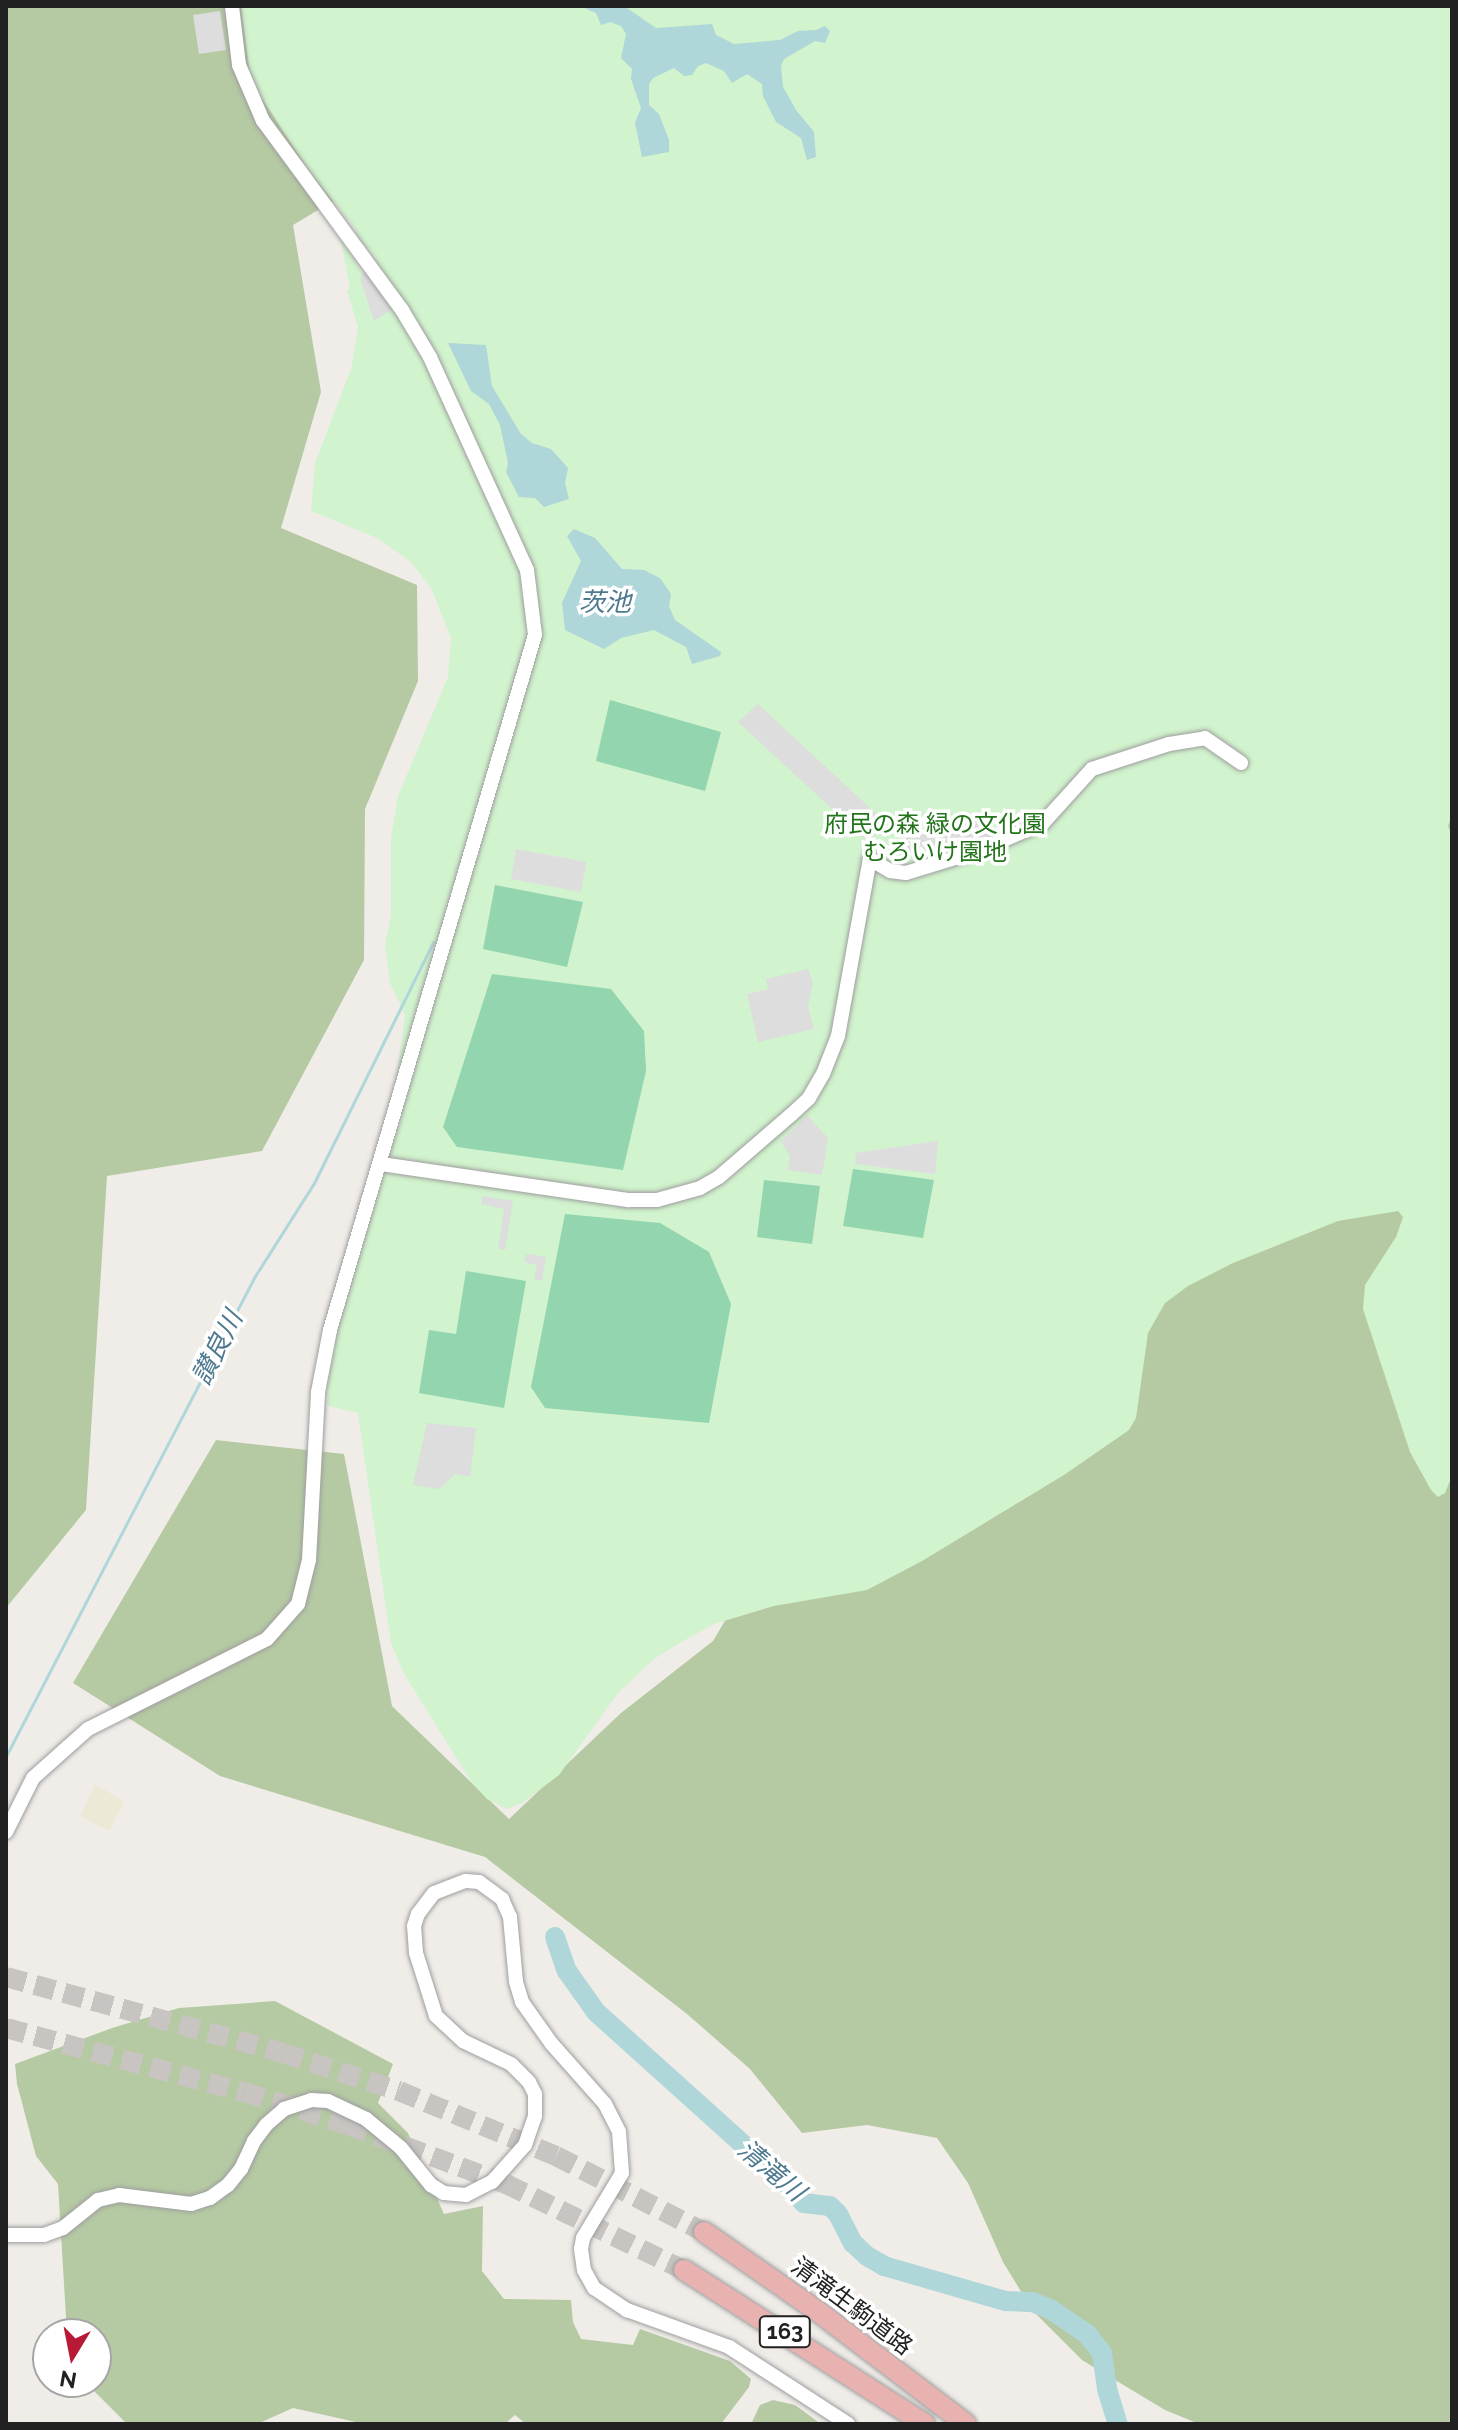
<!DOCTYPE html>
<meta charset="utf-8">
<style>
body{margin:0}
#map{position:relative;width:1458px;height:2430px;overflow:hidden;background:#f0ede9;font-family:Raleway,"Noto Sans JP",sans-serif}
div>[style]{position:absolute}
[style*='--x']{left:calc(var(--x)*1px);top:calc(var(--y)*1px);width:calc(var(--w)*1px);rotate:calc(var(--a)*1deg)}
.farmland>*{inset:0;background:#ecead7}
.forest>*{inset:0;background:#b5caa3}
.park>*{inset:0;background:#d1f3cd}
.pitch>*{inset:0;background:#92d5af}
.parking>*{inset:0;background:#ddd}
.water>*{inset:0;background:#afd6d8}
.stream>*{height:3px;margin:-1.5px;padding:0 1.5px;transform-origin:1.5px;border-radius:1.5px;background:#afd6d8}
.river>*{height:20px;margin:-10px;padding:0 10px;transform-origin:10px;border-radius:10px;background:#afd6d8}
.trunk-tunnel>*{height:20px;margin-top:-10px;transform-origin:0;background:repeating-linear-gradient(90deg,#c7c4c1 0 20px,transparent 0 30px)}
.roads{filter:drop-shadow(0 0 2px #9e9e9e) drop-shadow(0 0 2px #9e9e9e)}
.tertiary>*{height:14px;margin:-7px;padding:0 7px;transform-origin:7px;border-radius:7px;background:#fff}
.trunk>*{height:20px;margin:-10px;padding:0 10px;transform-origin:10px;border-radius:10px;background:#e7b2b0}
span{translate:-50% -50%;white-space:nowrap;text-align:center;line-height:1.15;-webkit-text-stroke:7px #fff;paint-order:stroke}
.shield-label span{padding:2px 6px;background:#fff;border:2px solid;border-radius:6px;-webkit-text-stroke-width:0}
.shield-label{font-size:22px;color:#212121;font-weight:700}
.park-label{font-size:24px;color:#23741b}
.street-label{font-size:24px;color:#212121}
.water-label{font-size:26px;color:#4e7a8f;font-style:italic}
.frame{position:absolute;inset:0;border:8px solid #212121;pointer-events:none}
.north{position:absolute;left:32px;top:2318px;width:80px;height:80px;box-sizing:border-box;background:#fff;border:2px solid #a6a6a6;border-radius:50%;rotate:190deg;font-size:22px;font-weight:700;line-height:32px;text-align:center;color:#212121}
.north::after{content:'';display:block;margin:auto;width:28px;height:36px;background:#b81a36;clip-path:polygon(50% 0,100% 100%,50% 72%,0 100%)}
</style>
<div id="map">
<div class="farmland">
<div style="clip-path:polygon(95px 1784px,125px 1802px,109px 1831px,80px 1816px)"></div>
</div>
<div class="forest">
<div style="clip-path:polygon(6px 6px,1452px 6px,1452px 2424px,1199px 2424px,1165px 2410px,1082px 2360px,1033px 2311px,1003px 2262px,968px 2183px,937px 2138px,867px 2125px,802px 2133px,750px 2069px,687px 2014px,485px 1857px,220px 1776px,73px 1683px,216px 1440px,344px 1454px,392px 1706px,509px 1819px,621px 1713px,713px 1641px,753px 1573px,380px 173px,293px 225px,321px 392px,281px 528px,417px 585px,418px 681px,365px 809px,364px 960px,262px 1151px,107px 1176px,86px 1510px,6px 1608px)"></div>
<div style="clip-path:polygon(275px 2001px,393px 2064px,378px 2103px,408px 2133px,444px 2214px,483px 2206px,482px 2271px,504px 2299px,571px 2300px,573px 2322px,581px 2339px,633px 2345px,640px 2329px,730px 2361px,751px 2379px,749px 2387px,721px 2424px,526px 2424px,515px 2415px,505px 2424px,365px 2424px,293px 2408px,257px 2424px,127px 2424px,85px 2382px,96px 2382px,96px 2334px,67px 2334px,58px 2184px,36px 2156px,17px 2084px,15px 2064px,112px 2028px,179px 2008px)"></div>
<div style="clip-path:polygon(773px 2400px,795px 2405px,821px 2424px,751px 2424px,760px 2405px)"></div>
</div>
<div class="park">
<div style="clip-path:polygon(241px 6px,1452px 6px,1452px 816px,1448px 826px,1452px 836px,1452px 1476px,1445px 1493px,1438px 1497px,1431px 1490px,1410px 1452px,1363px 1309px,1365px 1285px,1396px 1237px,1403px 1217px,1398px 1211px,1338px 1221px,1233px 1263px,1188px 1286px,1165px 1303px,1148px 1333px,1136px 1418px,1129px 1430px,1064px 1475px,922px 1561px,867px 1590px,774px 1606px,714px 1624px,683px 1641px,654px 1659px,618px 1693px,559px 1775px,522px 1803px,507px 1809px,487px 1799px,472px 1783px,403px 1672px,391px 1643px,358px 1413px,328px 1406px,327px 1381px,331px 1346px,401px 1116px,394px 1095px,405px 1015px,390px 983px,385px 945px,391px 915px,391px 838px,398px 796px,448px 677px,451px 638px,431px 588px,410px 561px,377px 538px,311px 511px,315px 463px,351px 369px,358px 327px,347px 291px,350px 288px,340px 236px,362px 273px,376px 257px,361px 243px,354px 227px,312px 175px,251px 82px)"></div>
</div>
<div class="pitch">
<div style="clip-path:polygon(610px 700px,721px 732px,705px 791px,596px 761px)"></div>
<div style="clip-path:polygon(495px 885px,583px 902px,567px 967px,483px 949px)"></div>
<div style="clip-path:polygon(492px 974px,611px 989px,644px 1031px,646px 1071px,623px 1170px,457px 1147px,443px 1127px)"></div>
<div style="clip-path:polygon(853px 1169px,934px 1180px,923px 1238px,843px 1226px)"></div>
<div style="clip-path:polygon(764px 1180px,820px 1186px,812px 1244px,757px 1237px)"></div>
<div style="clip-path:polygon(565px 1214px,660px 1223px,709px 1252px,731px 1304px,709px 1423px,545px 1408px,531px 1387px)"></div>
<div style="clip-path:polygon(466px 1271px,526px 1281px,504px 1408px,419px 1393px,429px 1330px,456px 1334px)"></div>
</div>
<div class="parking">
<div style="clip-path:polygon(220px 11px,226px 50px,199px 54px,193px 15px)"></div>
<div style="clip-path:polygon(365px 270px,391px 310px,374px 321px,360px 278px)"></div>
<div style="clip-path:polygon(758px 704px,885px 822px,869px 843px,738px 722px)"></div>
<div style="clip-path:polygon(980px 811px,989px 838px,915px 862px,902px 837px)"></div>
<div style="clip-path:polygon(516px 849px,586px 862px,581px 892px,511px 879px)"></div>
<div style="clip-path:polygon(808px 969px,813px 983px,808px 1007px,814px 1029px,758px 1042px,747px 994px,768px 989px,766px 979px)"></div>
<div style="clip-path:polygon(807px 1115px,828px 1138px,822px 1175px,788px 1170px,790px 1156px,781px 1142px)"></div>
<div style="clip-path:polygon(938px 1141px,935px 1174px,855px 1164px,856px 1153px)"></div>
<div style="clip-path:polygon(482px 1196px,513px 1201px,505px 1250px,498px 1249px,504px 1209px,481px 1204px)"></div>
<div style="clip-path:polygon(526px 1254px,546px 1257px,542px 1281px,534px 1279px,537px 1265px,524px 1262px)"></div>
<div style="clip-path:polygon(427px 1423px,476px 1428px,470px 1477px,455px 1474px,439px 1489px,413px 1485px)"></div>
</div>
<div class="water">
<div style="clip-path:polygon(580px 6px,624px 6px,656px 28px,712px 24px,716px 35px,734px 44px,780px 40px,798px 31px,816px 30px,825px 26px,830px 31px,825px 43px,815px 41px,784px 59px,781px 66px,783px 87px,796px 110px,814px 132px,816px 157px,807px 160px,801px 138px,776px 122px,763px 96px,762px 84px,747px 74px,732px 83px,724px 71px,706px 63px,698px 66px,692px 75px,684px 76px,674px 68px,653px 78px,649px 84px,649px 105px,659px 114px,669px 140px,669px 152px,642px 157px,635px 123px,641px 108px,631px 79px,632px 69px,621px 58px,626px 34px,621px 26px,610px 22px,601px 25px,596px 13px)"></div>
<div style="clip-path:polygon(448px 343px,486px 345px,492px 386px,521px 434px,532px 443px,551px 449px,568px 468px,565px 483px,569px 499px,544px 507px,535px 498px,519px 497px,506px 472px,508px 463px,500px 425px,489px 404px,471px 391px)"></div>
<div style="clip-path:polygon(574px 529px,595px 538px,622px 569px,644px 570px,660px 578px,671px 594px,669px 606px,675px 620px,721px 652px,720px 656px,692px 664px,686px 647px,654px 630px,621px 638px,604px 649px,565px 630px,562px 603px,581px 561px,567px 536px)"></div>
</div>
<div class="stream">
<div style="--x:6;--y:1756;--w:541;--a:-62.58"></div>
<div style="--x:255;--y:1276;--w:110;--a:-57.6"></div>
<div style="--x:314;--y:1183;--w:269;--a:-63.7"></div>
</div>
<div class="river">
<div style="--x:555;--y:1937;--w:36;--a:71"></div>
<div style="--x:567;--y:1971;--w:50;--a:54.7"></div>
<div style="--x:596;--y:2012;--w:254;--a:42"></div>
<div style="--x:785;--y:2182;--w:28;--a:48"></div>
<div style="--x:804;--y:2203;--w:26;--a:7"></div>
<div style="--x:830;--y:2206;--w:11;--a:45"></div>
<div style="--x:838;--y:2214;--w:33;--a:63"></div>
<div style="--x:853;--y:2243;--w:19;--a:43"></div>
<div style="--x:867;--y:2256;--w:20;--a:30"></div>
<div style="--x:884;--y:2266;--w:126;--a:16.1"></div>
<div style="--x:1005;--y:2301;--w:27;--a:2"></div>
<div style="--x:1032;--y:2302;--w:19;--a:21"></div>
<div style="--x:1050;--y:2309;--w:45;--a:34"></div>
<div style="--x:1087;--y:2334;--w:24;--a:52"></div>
<div style="--x:1102;--y:2353;--w:36;--a:82"></div>
<div style="--x:1107;--y:2389;--w:37;--a:73"></div>
</div>
<div class="trunk-tunnel">
<div style="--x:6;--y:1977;--w:287;--a:15.3"></div>
<div style="--x:283;--y:2053;--w:122;--a:18.1"></div>
<div style="--x:399;--y:2091;--w:170;--a:22.5"></div>
<div style="--x:556;--y:2156;--w:166;--a:27.2"></div>
<div style="--x:6;--y:2028;--w:246;--a:15.1"></div>
<div style="--x:244;--y:2092;--w:109;--a:17.6"></div>
<div style="--x:348;--y:2125;--w:169;--a:20.5"></div>
<div style="--x:506;--y:2184;--w:198;--a:25.8"></div>
</div>
<div class="roads">
<div class="tertiary">
<div style="--x:381;--y:1164;--w:251;--a:8.3"></div>
<div style="--x:629;--y:1200;--w:28;--a:0"></div>
<div style="--x:657;--y:1200;--w:45;--a:-15.6"></div>
<div style="--x:700;--y:1188;--w:22;--a:-30"></div>
<div style="--x:719;--y:1177;--w:96;--a:-40.8"></div>
<div style="--x:792;--y:1114;--w:23;--a:-43"></div>
<div style="--x:809;--y:1098;--w:28;--a:-60"></div>
<div style="--x:823;--y:1074;--w:41;--a:-68.5"></div>
<div style="--x:838;--y:1036;--w:180;--a:-79.8"></div>
<div style="--x:870;--y:859;--w:23;--a:31"></div>
<div style="--x:890;--y:871;--w:16;--a:7"></div>
<div style="--x:906;--y:873;--w:75;--a:-17"></div>
<div style="--x:978;--y:851;--w:71;--a:-23.3"></div>
<div style="--x:1043;--y:823;--w:73;--a:-47.8"></div>
<div style="--x:1092;--y:769;--w:81;--a:-18"></div>
<div style="--x:1169;--y:744;--w:36;--a:-9"></div>
<div style="--x:1205;--y:738;--w:44;--a:34.8"></div>
<div style="--x:6;--y:1832;--w:60;--a:-63.4"></div>
<div style="--x:33;--y:1778;--w:74;--a:-41.7"></div>
<div style="--x:88;--y:1729;--w:200;--a:-26.7"></div>
<div style="--x:267;--y:1639;--w:47;--a:-48.5"></div>
<div style="--x:298;--y:1604;--w:45;--a:-76"></div>
<div style="--x:309;--y:1560;--w:168;--a:-86.9"></div>
<div style="--x:318;--y:1392;--w:63;--a:-79"></div>
<div style="--x:330;--y:1330;--w:725;--a:-73.57"></div>
<div style="--x:535;--y:635;--w:65;--a:-97"></div>
<div style="--x:527;--y:570;--w:234;--a:-114.5"></div>
<div style="--x:430;--y:357;--w:55;--a:-120.8"></div>
<div style="--x:402;--y:310;--w:235;--a:-126.3"></div>
<div style="--x:263;--y:121;--w:61;--a:-113.2"></div>
<div style="--x:239;--y:65;--w:59;--a:-96.8"></div>
<div style="--x:6;--y:2235;--w:38;--a:0"></div>
<div style="--x:44;--y:2235;--w:20;--a:-20"></div>
<div style="--x:63;--y:2228;--w:45;--a:-38.7"></div>
<div style="--x:98;--y:2200;--w:22;--a:-13"></div>
<div style="--x:119;--y:2195;--w:73;--a:7.1"></div>
<div style="--x:191;--y:2204;--w:20;--a:-18"></div>
<div style="--x:210;--y:2198;--w:22;--a:-36"></div>
<div style="--x:228;--y:2185;--w:21;--a:-51"></div>
<div style="--x:241;--y:2169;--w:31;--a:-65"></div>
<div style="--x:254;--y:2141;--w:21;--a:-53"></div>
<div style="--x:267;--y:2124;--w:23;--a:-41"></div>
<div style="--x:284;--y:2109;--w:28;--a:-18"></div>
<div style="--x:311;--y:2100;--w:17;--a:3"></div>
<div style="--x:328;--y:2101;--w:42;--a:25.3"></div>
<div style="--x:366;--y:2119;--w:45;--a:39.6"></div>
<div style="--x:401;--y:2148;--w:48;--a:51"></div>
<div style="--x:431;--y:2185;--w:15;--a:32"></div>
<div style="--x:444;--y:2193;--w:22;--a:5"></div>
<div style="--x:466;--y:2195;--w:29;--a:-27"></div>
<div style="--x:492;--y:2182;--w:50;--a:-48.3"></div>
<div style="--x:525;--y:2145;--w:31;--a:-71"></div>
<div style="--x:535;--y:2116;--w:22;--a:-90"></div>
<div style="--x:535;--y:2094;--w:13;--a:-117"></div>
<div style="--x:529;--y:2082;--w:25;--a:-135"></div>
<div style="--x:511;--y:2064;--w:53;--a:-154.4"></div>
<div style="--x:463;--y:2041;--w:37;--a:-137"></div>
<div style="--x:436;--y:2016;--w:66;--a:-107.6"></div>
<div style="--x:416;--y:1953;--w:27;--a:-94"></div>
<div style="--x:414;--y:1926;--w:13;--a:-72"></div>
<div style="--x:418;--y:1914;--w:26;--a:-53"></div>
<div style="--x:434;--y:1893;--w:34;--a:-21"></div>
<div style="--x:466;--y:1881;--w:13;--a:4"></div>
<div style="--x:479;--y:1882;--w:29;--a:36"></div>
<div style="--x:502;--y:1899;--w:20;--a:66"></div>
<div style="--x:510;--y:1917;--w:65;--a:84.7"></div>
<div style="--x:516;--y:1982;--w:21;--a:73"></div>
<div style="--x:522;--y:2002;--w:50;--a:54.7"></div>
<div style="--x:551;--y:2043;--w:81;--a:48.5"></div>
<div style="--x:605;--y:2104;--w:31;--a:63"></div>
<div style="--x:619;--y:2132;--w:41;--a:85.8"></div>
<div style="--x:622;--y:2173;--w:76;--a:121"></div>
<div style="--x:583;--y:2238;--w:11;--a:100"></div>
<div style="--x:581;--y:2249;--w:21;--a:82"></div>
<div style="--x:584;--y:2270;--w:21;--a:61"></div>
<div style="--x:594;--y:2288;--w:40;--a:34"></div>
<div style="--x:627;--y:2310;--w:109;--a:19.9"></div>
<div style="--x:729;--y:2347;--w:142;--a:32.9"></div>
</div>
<div class="trunk">
<div style="--x:704;--y:2232;--w:136;--a:34.9"></div>
<div style="--x:816;--y:2310;--w:188;--a:37.2"></div>
<div style="--x:684;--y:2270;--w:286;--a:32.6"></div>
</div>
</div>
<div class="shield-label">
<span style="left:785px;top:2332px">163</span>
</div>
<div class="park-label">
<span style="left:935px;top:838px">府民の森 緑の文化園<br>むろいけ園地</span>
</div>
<div class="street-label">
<span style="left:852px;top:2306px;rotate:37deg">清滝生駒道路</span>
</div>
<div class="water-label">
<span style="left:605px;top:603px">茨池</span>
<span style="left:218px;top:1348px;rotate:-63deg">讃良川</span>
<span style="left:771px;top:2171px;rotate:40deg">清滝川</span>
</div>
<div class="frame"></div>
<div class="north">N</div>
</div>
